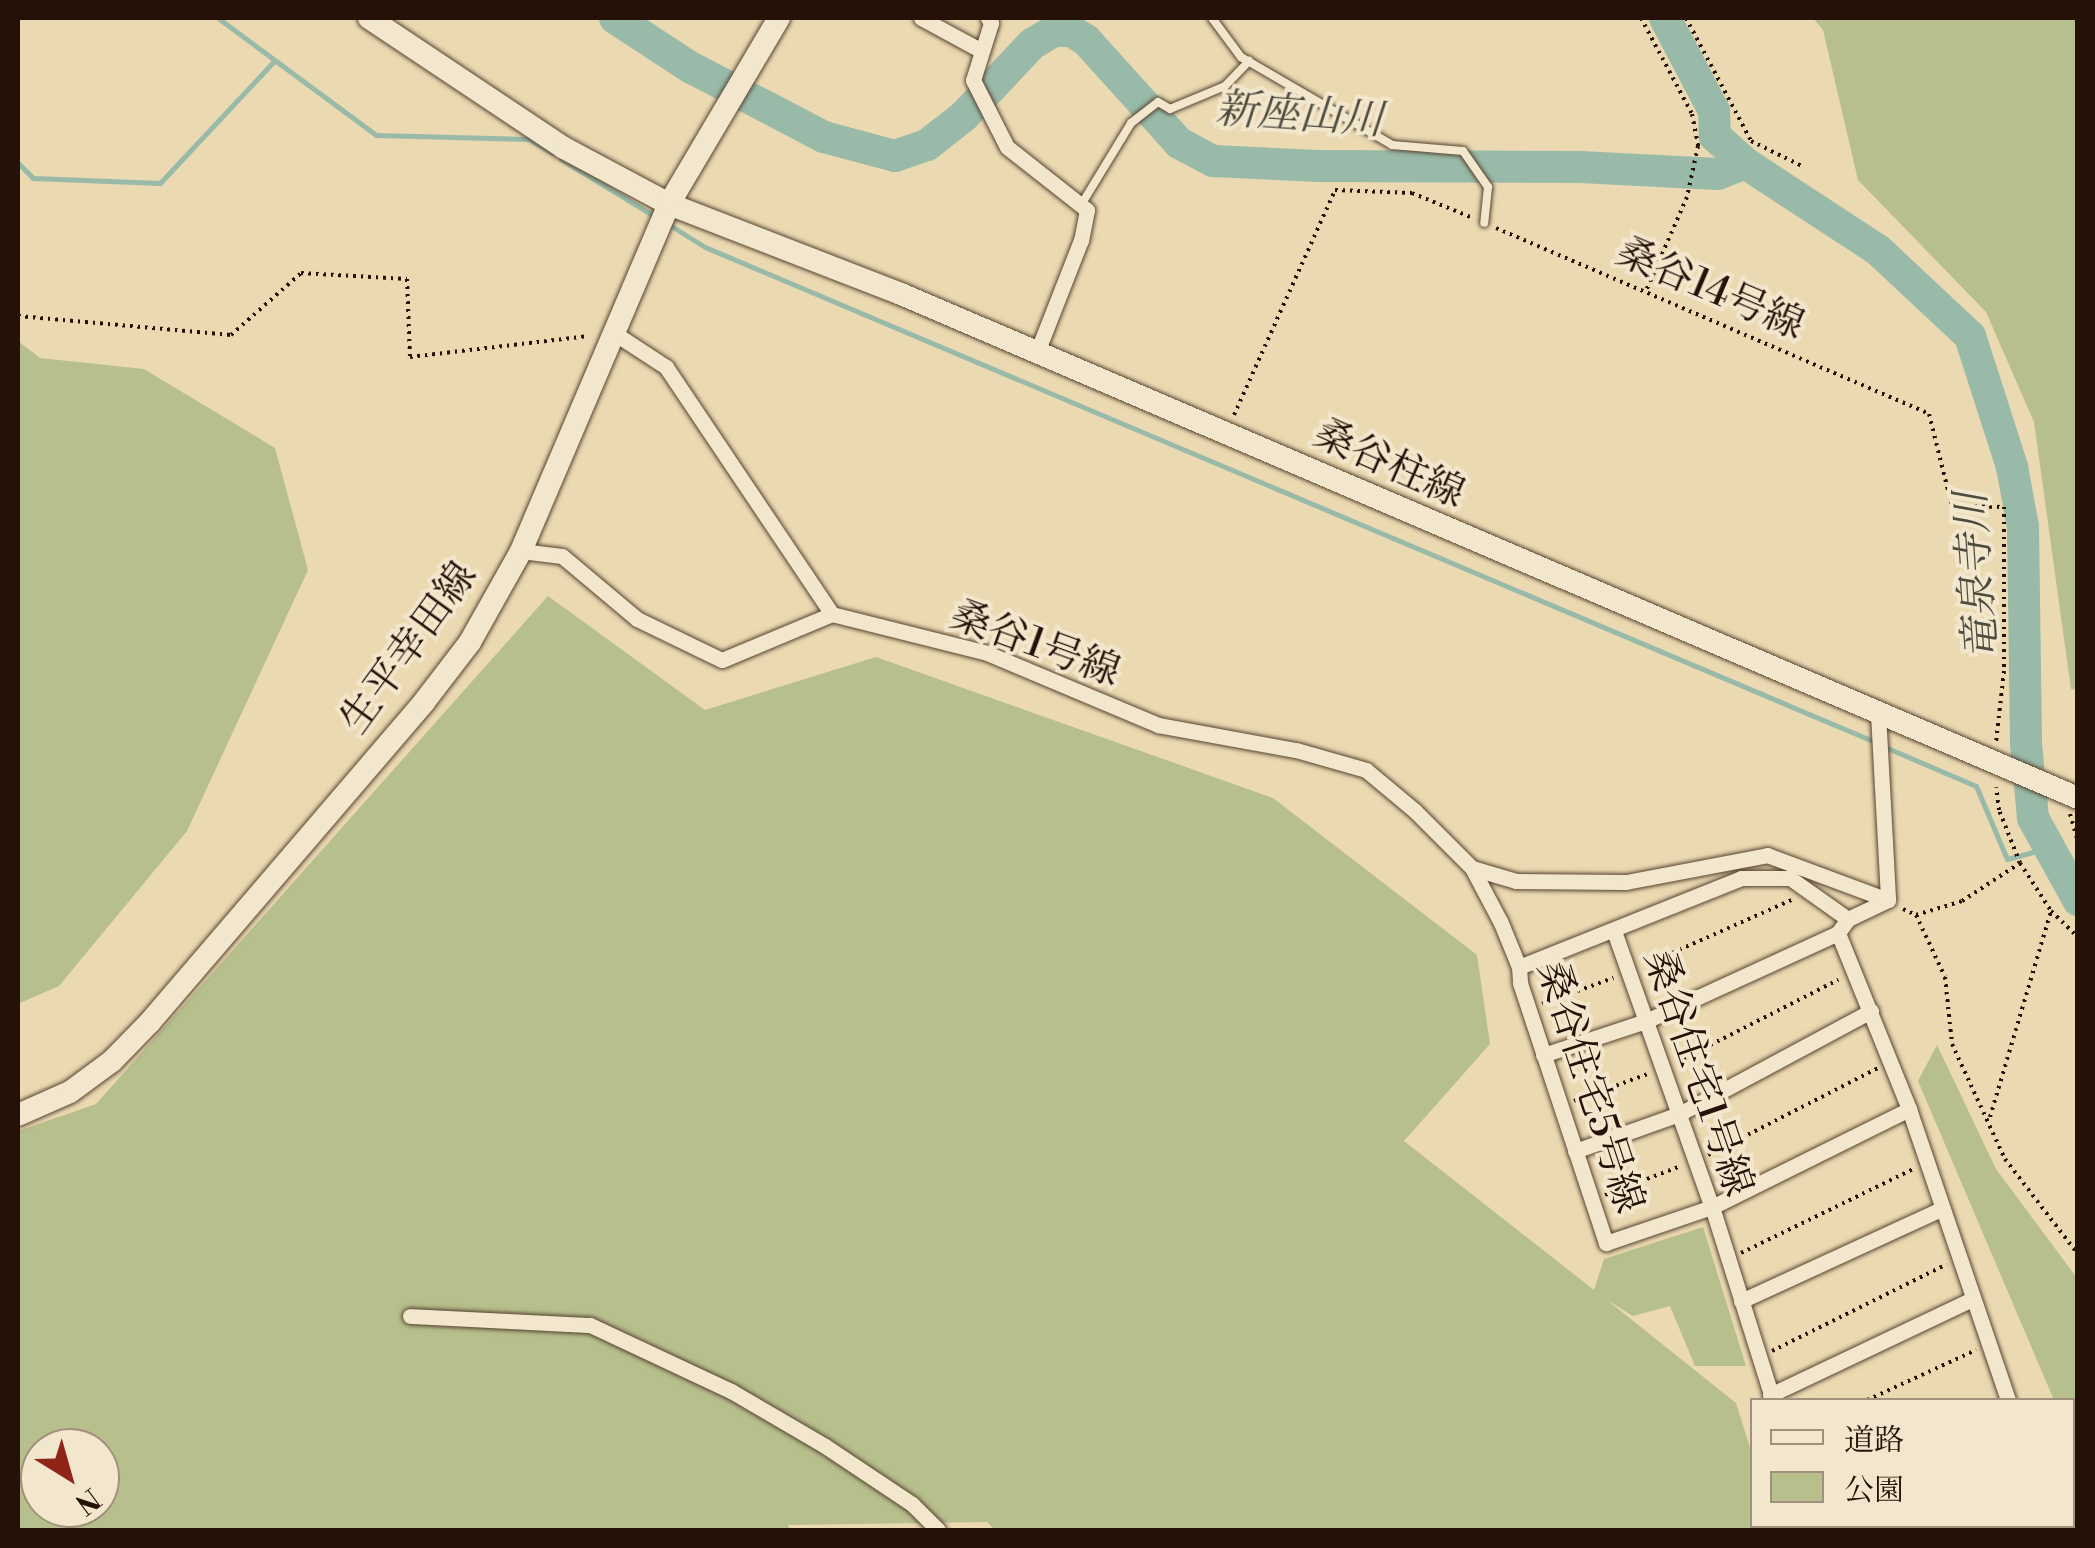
<!DOCTYPE html>
<meta charset="utf-8">
<style>
body{margin:0}
#map{position:relative;width:2095px;height:1548px;overflow:hidden;background:#ebd9b1;font-family:"Libre Bodoni","Noto Serif JP",serif}
div>[style]{position:absolute}
[style*='--x']{left:calc(var(--x)*1px);top:calc(var(--y)*1px);width:calc(var(--w)*1px);rotate:calc(var(--a)*1deg)}
.green>*{inset:0;background:#b7bf8c}
.stream>*{height:5px;margin:-2.5px;padding:0 2.5px;transform-origin:2.5px;border-radius:2.5px;background:#99baa8}
.river>*{height:32px;margin:-16px;padding:0 16px;transform-origin:16px;border-radius:16px;background:#99baa8}
.path>*{height:4px;margin-top:-2px;transform-origin:0;background:repeating-linear-gradient(90deg,#251107 0 2.5px,transparent 0 7.5px)}
.roads{filter:drop-shadow(0 0 2px #564332) drop-shadow(0 0 2px #564332)}
.lane>*{height:8px;margin:-4px;padding:0 4px;transform-origin:4px;border-radius:4px;background:#f2e6cc}
.street>*{height:15px;margin:-7.5px;padding:0 7.5px;transform-origin:7.5px;border-radius:7.5px;background:#f2e6cc}
.secondary>*{height:22px;margin:-11px;padding:0 11px;transform-origin:11px;border-radius:11px;background:#f2e6cc}
span{translate:-50% -50%;white-space:nowrap;text-align:center;line-height:1.15;-webkit-text-stroke:8px #f2e6cc;paint-order:stroke}
.street-label{font-size:40px;color:#251107}
.water-label{font-size:42px;color:#4e4c3f;font-style:italic}
.frame{position:absolute;inset:0;border:20px solid #251107;pointer-events:none}
.legend{position:absolute;left:1750px;top:1398px;width:325px;height:130px;box-sizing:border-box;background:#f2e6cc;border:2px solid #a0917d;margin:0;padding:12px 18px;list-style:none;font-size:30px;color:#251107}
.legend li{display:flex;align-items:center;gap:20px;height:50px}
.legend b{width:50px;border:2px solid #a0917d}
.north{position:absolute;left:20px;top:1428px;width:100px;height:100px;box-sizing:border-box;background:#f2e6cc;border:2px solid #a0917d;border-radius:50%;rotate:143deg;font-size:28px;font-weight:700;line-height:40px;text-align:center;color:#251107}
.north::after{content:'';display:block;margin:auto;width:35px;height:45px;background:#8f2418;clip-path:polygon(50% 0,100% 100%,50% 72%,0 100%)}
</style>
<div id="map">
<div class="green">
<div style="clip-path:polygon(1813px 18px,2077px 18px,2077px 690px,2071px 689px,2034px 422px,1986px 312px,1858px 180px,1823px 30px)"></div>
<div style="clip-path:polygon(18px 341px,40px 358px,144px 369px,275px 448px,308px 570px,187px 831px,59px 986px,18px 1004px)"></div>
<div style="clip-path:polygon(evenodd,548px 596px,705px 710px,876px 657px,1273px 798px,1477px 955px,1490px 1044px,1404px 1141px,1594px 1290px,1604px 1259px,1703px 1227px,1746px 1366px,1695px 1366px,1670px 1306px,1633px 1316px,1607px 1300px,1736px 1403px,1752px 1454px,1752px 1526px,1768px 1526px,1769px 1530px,995px 1530px,987px 1522px,788px 1525px,790px 1530px,18px 1530px,18px 1131px,96px 1104px,548px 596px,40px 1448px,100px 1448px,100px 1508px,40px 1508px,40px 1448px)"></div>
<div style="clip-path:polygon(1937px 1045px,1996px 1169px,2077px 1278px,2077px 1457px,2073px 1445px,2072px 1400px,2054px 1400px,1918px 1081px)"></div>
</div>
<div class="stream">
<div style="--x:218;--y:18;--w:197;--a:36.5"></div>
<div style="--x:376;--y:135;--w:153;--a:1.5"></div>
<div style="--x:529;--y:139;--w:27;--a:31"></div>
<div style="--x:561;--y:159;--w:109;--a:31.5"></div>
<div style="--x:18;--y:163;--w:21;--a:45"></div>
<div style="--x:33;--y:178;--w:127;--a:2.3"></div>
<div style="--x:160;--y:183;--w:168;--a:-46.9"></div>
<div style="--x:668;--y:224;--w:44;--a:31.9"></div>
<div style="--x:705;--y:247;--w:1270;--a:22.93"></div>
<div style="--x:1885;--y:747;--w:99;--a:23.2"></div>
<div style="--x:1976;--y:786;--w:79;--a:67"></div>
<div style="--x:2007;--y:859;--w:42;--a:-15"></div>
</div>
<div class="river">
<div style="--x:615;--y:18;--w:90;--a:33.2"></div>
<div style="--x:690;--y:67;--w:151;--a:27.6"></div>
<div style="--x:824;--y:137;--w:73;--a:15"></div>
<div style="--x:895;--y:156;--w:34;--a:-19"></div>
<div style="--x:927;--y:145;--w:46;--a:-37.9"></div>
<div style="--x:963;--y:117;--w:100;--a:-46.6"></div>
<div style="--x:1032;--y:44;--w:26;--a:-31"></div>
<div style="--x:1054;--y:31;--w:17;--a:0"></div>
<div style="--x:1071;--y:31;--w:17;--a:31"></div>
<div style="--x:1086;--y:40;--w:139;--a:47.9"></div>
<div style="--x:1179;--y:143;--w:38;--a:28"></div>
<div style="--x:1213;--y:161;--w:105;--a:2.7"></div>
<div style="--x:1318;--y:166;--w:262;--a:0.2"></div>
<div style="--x:1580;--y:167;--w:138;--a:2.9"></div>
<div style="--x:1718;--y:174;--w:29;--a:-22"></div>
<div style="--x:1665;--y:18;--w:105;--a:62.2"></div>
<div style="--x:1714;--y:111;--w:25;--a:88"></div>
<div style="--x:1715;--y:136;--w:40;--a:42"></div>
<div style="--x:1745;--y:163;--w:159;--a:33.2"></div>
<div style="--x:1878;--y:250;--w:126;--a:43.1"></div>
<div style="--x:1970;--y:336;--w:138;--a:72.2"></div>
<div style="--x:2012;--y:467;--w:61;--a:79.6"></div>
<div style="--x:2023;--y:527;--w:217;--a:89.2"></div>
<div style="--x:2026;--y:744;--w:74;--a:84.6"></div>
<div style="--x:2033;--y:818;--w:94;--a:61.2"></div>
</div>
<div class="path">
<div style="--x:1641;--y:18;--w:109;--a:62"></div>
<div style="--x:1692;--y:114;--w:33;--a:79"></div>
<div style="--x:1698;--y:146;--w:52;--a:102.2"></div>
<div style="--x:1687;--y:197;--w:103;--a:113.6"></div>
<div style="--x:1686;--y:18;--w:139;--a:62.1"></div>
<div style="--x:1751;--y:141;--w:59;--a:26.1"></div>
<div style="--x:1496;--y:228;--w:471;--a:23.2"></div>
<div style="--x:1929;--y:414;--w:95;--a:76"></div>
<div style="--x:1952;--y:506;--w:52;--a:1.1"></div>
<div style="--x:2004;--y:507;--w:164;--a:90"></div>
<div style="--x:2004;--y:671;--w:71;--a:96.4"></div>
<div style="--x:18;--y:316;--w:214;--a:5.1"></div>
<div style="--x:231;--y:335;--w:94;--a:-41.5"></div>
<div style="--x:301;--y:273;--w:106;--a:3.2"></div>
<div style="--x:407;--y:279;--w:78;--a:87.8"></div>
<div style="--x:410;--y:357;--w:180;--a:-6.7"></div>
<div style="--x:1234;--y:415;--w:247;--a:-65.8"></div>
<div style="--x:1335;--y:190;--w:77;--a:2.2"></div>
<div style="--x:1412;--y:193;--w:66;--a:22.3"></div>
<div style="--x:2070;--y:814;--w:29;--a:74"></div>
<div style="--x:2020;--y:863;--w:57;--a:57.1"></div>
<div style="--x:2051;--y:911;--w:37;--a:44"></div>
<div style="--x:1903;--y:909;--w:14;--a:25"></div>
<div style="--x:1916;--y:915;--w:68;--a:64.9"></div>
<div style="--x:1945;--y:977;--w:67;--a:84"></div>
<div style="--x:1952;--y:1044;--w:127;--a:65.3"></div>
<div style="--x:2005;--y:1159;--w:120;--a:52.5"></div>
<div style="--x:1916;--y:915;--w:48;--a:-16.9"></div>
<div style="--x:1962;--y:901;--w:69;--a:-33.2"></div>
<div style="--x:2020;--y:863;--w:57;--a:-111.6"></div>
<div style="--x:1999;--y:810;--w:23;--a:-97"></div>
<div style="--x:1645;--y:965;--w:161;--a:-23.9"></div>
<div style="--x:1542;--y:1004;--w:76;--a:-20.1"></div>
<div style="--x:1677;--y:1062;--w:181;--a:-27"></div>
<div style="--x:1574;--y:1101;--w:81;--a:-20.2"></div>
<div style="--x:1990;--y:1117;--w:215;--a:-73.5"></div>
<div style="--x:1708;--y:1155;--w:191;--a:-27.1"></div>
<div style="--x:1605;--y:1195;--w:81;--a:-20.9"></div>
<div style="--x:1741;--y:1253;--w:191;--a:-26"></div>
<div style="--x:1772;--y:1351;--w:195;--a:-26.4"></div>
<div style="--x:1867;--y:1400;--w:120;--a:-24.6"></div>
</div>
<div class="roads">
<div class="lane">
<div style="--x:1212;--y:18;--w:49;--a:53.4"></div>
<div style="--x:1241;--y:57;--w:175;--a:30.2"></div>
<div style="--x:1392;--y:145;--w:71;--a:4.8"></div>
<div style="--x:1463;--y:151;--w:44;--a:55.2"></div>
<div style="--x:1488;--y:187;--w:36;--a:96"></div>
<div style="--x:1081;--y:205;--w:96;--a:-58.6"></div>
<div style="--x:1131;--y:123;--w:34;--a:-38"></div>
<div style="--x:1158;--y:102;--w:14;--a:30"></div>
<div style="--x:1170;--y:109;--w:60;--a:-22.7"></div>
<div style="--x:1225;--y:86;--w:35;--a:-46"></div>
</div>
<div class="street">
<div style="--x:921;--y:18;--w:69;--a:28.4"></div>
<div style="--x:988;--y:18;--w:6;--a:59"></div>
<div style="--x:991;--y:23;--w:60;--a:107.5"></div>
<div style="--x:973;--y:80;--w:75;--a:63.1"></div>
<div style="--x:1007;--y:147;--w:102;--a:38.2"></div>
<div style="--x:1087;--y:210;--w:31;--a:101"></div>
<div style="--x:1081;--y:240;--w:123;--a:111.4"></div>
<div style="--x:614;--y:333;--w:62;--a:33.2"></div>
<div style="--x:666;--y:367;--w:298;--a:56.1"></div>
<div style="--x:832;--y:614;--w:160;--a:14.1"></div>
<div style="--x:987;--y:653;--w:186;--a:22.8"></div>
<div style="--x:1158;--y:725;--w:140;--a:10.3"></div>
<div style="--x:1296;--y:750;--w:73;--a:15.9"></div>
<div style="--x:1366;--y:770;--w:64;--a:39.9"></div>
<div style="--x:1415;--y:811;--w:81;--a:45"></div>
<div style="--x:1472;--y:868;--w:62;--a:62.2"></div>
<div style="--x:1501;--y:923;--w:48;--a:67.8"></div>
<div style="--x:1519;--y:967;--w:16;--a:86"></div>
<div style="--x:1520;--y:983;--w:274;--a:71.7"></div>
<div style="--x:1606;--y:1243;--w:112;--a:-18.8"></div>
<div style="--x:1712;--y:1207;--w:220;--a:-26.4"></div>
<div style="--x:521;--y:551;--w:41;--a:7"></div>
<div style="--x:562;--y:556;--w:98;--a:40"></div>
<div style="--x:637;--y:619;--w:94;--a:25.8"></div>
<div style="--x:722;--y:660;--w:119;--a:-22.7"></div>
<div style="--x:1878;--y:713;--w:187;--a:86.9"></div>
<div style="--x:1472;--y:868;--w:46;--a:16.5"></div>
<div style="--x:1516;--y:881;--w:110;--a:0.5"></div>
<div style="--x:1626;--y:882;--w:144;--a:-10.8"></div>
<div style="--x:1767;--y:855;--w:129;--a:20.4"></div>
<div style="--x:1888;--y:900;--w:44;--a:154.6"></div>
<div style="--x:1848;--y:919;--w:17;--a:126"></div>
<div style="--x:1838;--y:933;--w:190;--a:68"></div>
<div style="--x:1909;--y:1109;--w:307;--a:71.2"></div>
<div style="--x:1614;--y:931;--w:293;--a:70.5"></div>
<div style="--x:1712;--y:1207;--w:202;--a:72.5"></div>
<div style="--x:1519;--y:967;--w:239;--a:-21.8"></div>
<div style="--x:1741;--y:878;--w:49;--a:0"></div>
<div style="--x:1790;--y:878;--w:71;--a:35.3"></div>
<div style="--x:1543;--y:1055;--w:108;--a:-18.3"></div>
<div style="--x:1646;--y:1021;--w:211;--a:-24.6"></div>
<div style="--x:1575;--y:1151;--w:110;--a:-19.6"></div>
<div style="--x:1679;--y:1114;--w:218;--a:-28.2"></div>
<div style="--x:1741;--y:1301;--w:222;--a:-24.7"></div>
<div style="--x:410;--y:1316;--w:180;--a:2.9"></div>
<div style="--x:590;--y:1325;--w:156;--a:25.1"></div>
<div style="--x:731;--y:1391;--w:109;--a:30.3"></div>
<div style="--x:825;--y:1446;--w:105;--a:33.7"></div>
<div style="--x:912;--y:1504;--w:37;--a:45"></div>
<div style="--x:1770;--y:1395;--w:224;--a:-25.4"></div>
<div style="--x:1813;--y:1526;--w:4;--a:76"></div>
<div style="--x:1835;--y:1530;--w:13;--a:-18"></div>
<div style="--x:1963;--y:1530;--w:10;--a:-24"></div>
</div>
<div class="secondary">
<div style="--x:369;--y:18;--w:234;--a:33.7"></div>
<div style="--x:564;--y:148;--w:119;--a:28.1"></div>
<div style="--x:669;--y:204;--w:249;--a:21.2"></div>
<div style="--x:901;--y:294;--w:1280;--a:23.18"></div>
<div style="--x:18;--y:1115;--w:57;--a:-23.9"></div>
<div style="--x:70;--y:1092;--w:52;--a:-36.4"></div>
<div style="--x:112;--y:1061;--w:54;--a:-45.7"></div>
<div style="--x:150;--y:1022;--w:421;--a:-49.4"></div>
<div style="--x:424;--y:702;--w:76;--a:-52.5"></div>
<div style="--x:470;--y:642;--w:104;--a:-60.7"></div>
<div style="--x:521;--y:551;--w:377;--a:-66.9"></div>
<div style="--x:669;--y:204;--w:216;--a:-59.4"></div>
</div>
</div>
<div class="street-label">
<span style="left:1710px;top:289px;rotate:23deg">桑谷14号線</span>
<span style="left:1389px;top:464px;rotate:24deg">桑谷柱線</span>
<span style="left:1035px;top:644px;rotate:20deg">桑谷1号線</span>
<span style="left:409px;top:648px;rotate:-54deg">生平幸田線</span>
<span style="left:1698px;top:1073px;rotate:71deg">桑谷住宅1号線</span>
<span style="left:1590px;top:1087px;rotate:72deg">桑谷住宅5号線</span>
</div>
<div class="water-label">
<span style="left:1299px;top:116px;rotate:4deg">新座山川</span>
<span style="left:1978px;top:576px;rotate:-94deg">竜泉寺川</span>
</div>
<div class="frame"></div>
<ul class="legend">
<li><b style="height:12px;background:#f2e6cc"></b>道路</li>
<li><b style="height:28px;background:#b7bf8c"></b>公園</li>
</ul>
<div class="north">N</div>
</div>
